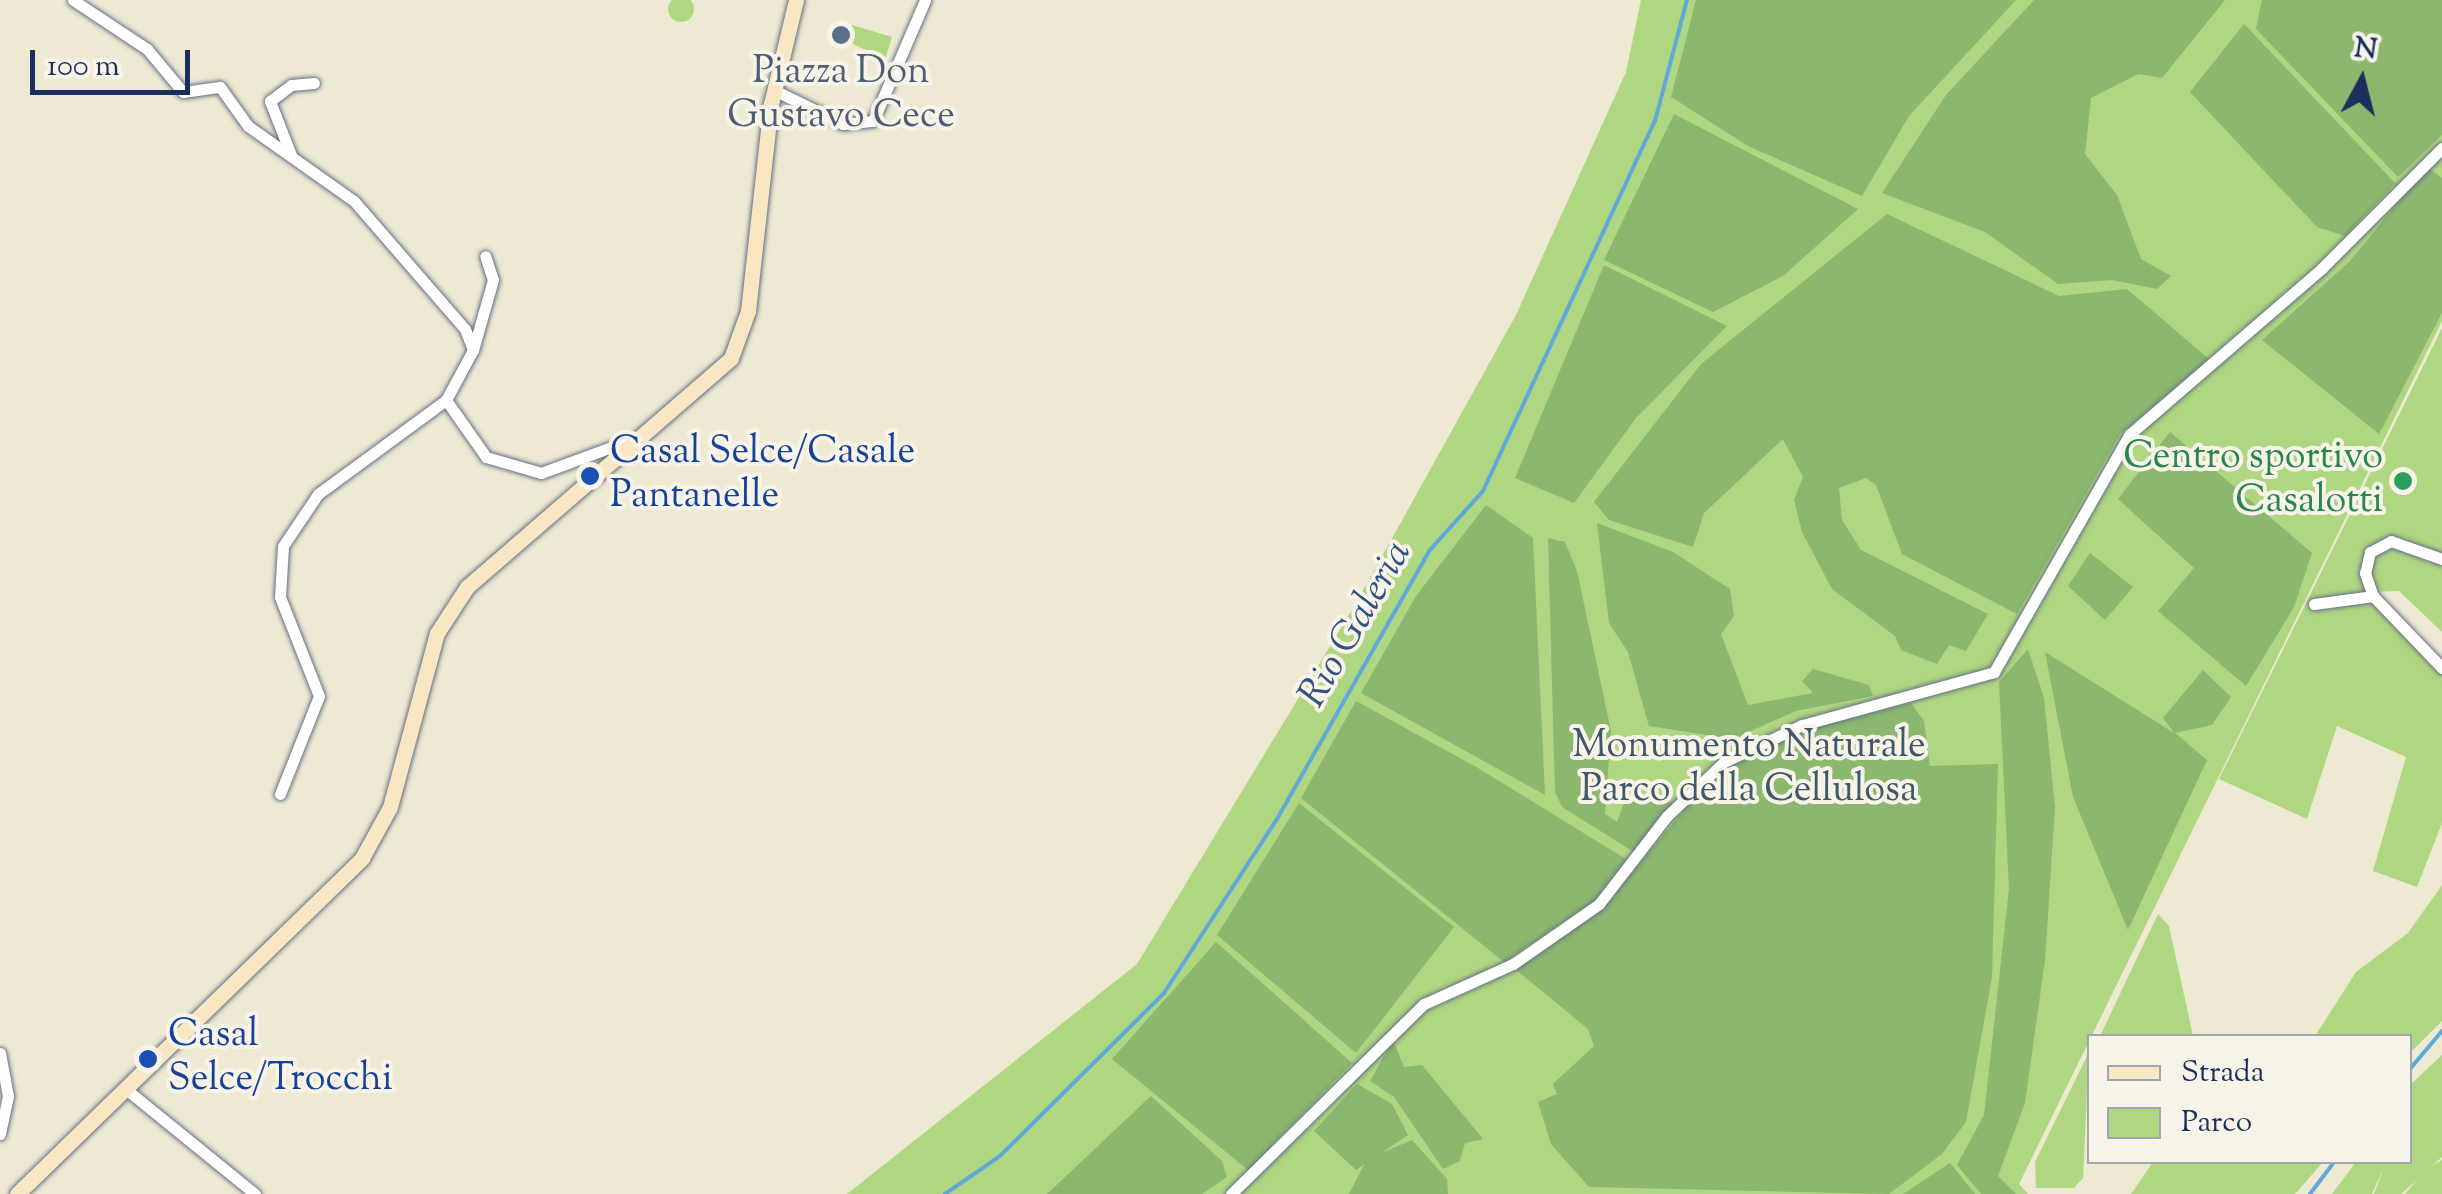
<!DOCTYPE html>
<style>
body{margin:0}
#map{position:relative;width:2442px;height:1194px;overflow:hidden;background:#eee9d2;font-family:"Sorts Mill Goudy",serif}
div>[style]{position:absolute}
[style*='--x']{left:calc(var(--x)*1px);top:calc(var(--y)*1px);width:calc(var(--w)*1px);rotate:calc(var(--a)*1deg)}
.green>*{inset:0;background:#afd680}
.round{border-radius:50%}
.forest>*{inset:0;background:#8bb76e}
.stream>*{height:4px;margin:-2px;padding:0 2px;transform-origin:2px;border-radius:2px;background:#5ea9d7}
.roads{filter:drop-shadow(0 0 2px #657087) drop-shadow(0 0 2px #657087)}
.street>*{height:11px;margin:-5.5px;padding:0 5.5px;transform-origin:5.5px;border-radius:5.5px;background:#fff}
.secondary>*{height:15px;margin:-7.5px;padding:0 7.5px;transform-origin:7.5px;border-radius:7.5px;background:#f9e7c3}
.dots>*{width:28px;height:28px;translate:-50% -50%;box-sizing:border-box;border:5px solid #f7f3e8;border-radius:50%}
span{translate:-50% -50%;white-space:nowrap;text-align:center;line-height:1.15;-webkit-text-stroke:8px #f7f3e8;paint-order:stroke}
.service-label{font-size:38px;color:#4e5e75}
.transit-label{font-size:38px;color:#164399}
.left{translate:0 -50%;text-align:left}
.leisure-label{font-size:38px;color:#27864d}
.right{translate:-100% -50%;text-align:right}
.park-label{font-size:38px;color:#405966}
.water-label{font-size:40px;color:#2f5482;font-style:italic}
.legend{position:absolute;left:2087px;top:1034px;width:325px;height:130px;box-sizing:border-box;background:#f7f3e8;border:2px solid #9fa5b1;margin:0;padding:12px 18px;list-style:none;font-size:30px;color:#1b2f5e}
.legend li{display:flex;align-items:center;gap:20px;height:50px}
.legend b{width:50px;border:2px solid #9fa5b1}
.north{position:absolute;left:2312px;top:30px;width:100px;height:100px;-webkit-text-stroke:8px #f7f3e8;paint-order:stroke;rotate:7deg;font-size:28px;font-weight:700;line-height:40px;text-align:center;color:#1b2f5e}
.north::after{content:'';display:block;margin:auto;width:35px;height:45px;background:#1b2f5e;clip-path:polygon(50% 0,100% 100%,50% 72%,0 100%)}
.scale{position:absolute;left:30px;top:50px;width:160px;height:45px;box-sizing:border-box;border:5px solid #1b2f5e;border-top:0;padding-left:12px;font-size:30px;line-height:35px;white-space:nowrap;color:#1b2f5e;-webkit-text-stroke:8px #f7f3e8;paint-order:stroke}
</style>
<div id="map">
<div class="green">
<div class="round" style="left:668px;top:-4px;width:26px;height:26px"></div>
<div style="clip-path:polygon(1641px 0,2442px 0,2442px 321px,2019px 1184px,2028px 1194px,847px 1194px,1137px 964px,1355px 605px,1516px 315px,1626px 72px)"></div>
<div style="clip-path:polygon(852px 25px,892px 37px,885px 59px,847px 41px)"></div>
<div style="clip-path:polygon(2442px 328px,2442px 632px,2399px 591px,2366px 592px,2442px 675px,2442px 823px,2417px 887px,2373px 871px,2406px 757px,2337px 726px,2307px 819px,2219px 779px)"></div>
<div style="clip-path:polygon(2442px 885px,2442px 1021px,2410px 1053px,2410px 1036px,2315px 1036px,2356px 972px,2408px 933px)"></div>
<div style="clip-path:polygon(2158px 914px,2169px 926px,2193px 1036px,2100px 1036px)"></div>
<div style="clip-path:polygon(2089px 1052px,2083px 1178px,2074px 1188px,2036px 1188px,2035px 1162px)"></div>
<div style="clip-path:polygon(2442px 1055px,2442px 1157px,2401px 1194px,2374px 1194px,2384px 1167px,2372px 1194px,2332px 1194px,2356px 1162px,2410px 1162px,2410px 1085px)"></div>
<div style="clip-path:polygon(2442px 1160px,2442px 1194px,2405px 1194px,2426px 1169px)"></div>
<div style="clip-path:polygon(2153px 1162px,2323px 1162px,2295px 1194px,2131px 1194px)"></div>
</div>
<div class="forest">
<div style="clip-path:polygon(1696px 0,2016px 0,1909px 116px,1862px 196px,1748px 146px,1671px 97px)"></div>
<div style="clip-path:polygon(2034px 0,2225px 0,2162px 78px,2138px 74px,2091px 98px,2085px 154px,2117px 195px,2141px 259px,2171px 276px,2157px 289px,2112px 280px,2058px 284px,1985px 232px,1882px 193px,1946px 95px)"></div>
<div style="clip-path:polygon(2262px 0,2442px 0,2442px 135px,2398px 177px,2256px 29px)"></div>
<div style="clip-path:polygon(2244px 24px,2395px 183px,2345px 236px,2317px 227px,2190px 92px)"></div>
<div style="clip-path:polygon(1674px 114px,1858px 209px,1783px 276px,1713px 312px,1604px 260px)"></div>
<div style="clip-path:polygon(2427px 167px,2442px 178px,2442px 313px,2379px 434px,2262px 340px,2350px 261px)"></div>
<div style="clip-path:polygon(1887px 214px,2059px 296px,2127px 289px,2209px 359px,2120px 434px,2017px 614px,1902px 554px,1876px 485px,1866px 478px,1839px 488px,1842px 520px,1861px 550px,1988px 614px,1966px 651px,1949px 645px,1937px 664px,1901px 650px,1895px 636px,1832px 589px,1802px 532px,1794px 500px,1803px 477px,1783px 439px,1704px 513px,1693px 547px,1609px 520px,1594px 502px,1701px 364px)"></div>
<div style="clip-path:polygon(1604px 265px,1727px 326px,1636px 418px,1574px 503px,1515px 478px)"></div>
<div style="clip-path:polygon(2170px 432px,2312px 553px,2294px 607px,2246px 686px,2158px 611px,2194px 568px,2118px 499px)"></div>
<div style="clip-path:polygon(1486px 505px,1533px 538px,1545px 795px,1361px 693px,1416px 596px)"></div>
<div style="clip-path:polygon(1597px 523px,1673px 552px,1730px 589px,1734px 616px,1721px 634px,1748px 705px,1813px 693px,1802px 681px,1813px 669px,1869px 685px,1873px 696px,1796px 711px,1733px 739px,1649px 726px,1628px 652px,1609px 623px)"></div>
<div style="clip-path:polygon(1548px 538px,1565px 542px,1577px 571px,1611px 731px,1605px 814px,1617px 822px,1627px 795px,1675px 803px,1634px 852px,1562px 807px,1555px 792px)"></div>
<div style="clip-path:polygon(2090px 553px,2133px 587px,2105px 620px,2068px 586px)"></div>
<div style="clip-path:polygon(2028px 649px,2044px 698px,2055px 807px,2045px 960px,2025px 1103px,1998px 1176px,2016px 1194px,1981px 1194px,1957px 1165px,1984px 1115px,2009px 889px,1999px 682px)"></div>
<div style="clip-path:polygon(2045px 652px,2174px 733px,2163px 718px,2203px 670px,2231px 697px,2212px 725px,2175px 733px,2207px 760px,2128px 930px,2073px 797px)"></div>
<div style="clip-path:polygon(1356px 701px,1478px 768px,1629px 861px,1593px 902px,1504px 962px,1301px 798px)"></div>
<div style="clip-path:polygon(1911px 703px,1924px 721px,1930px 766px,1998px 764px,1992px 977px,1966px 1122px,1942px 1154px,1889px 1194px,1589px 1187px,1551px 1144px,1538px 1102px,1557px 1094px,1553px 1084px,1594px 1046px,1588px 1029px,1514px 968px,1610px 899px,1715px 773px,1797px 732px)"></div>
<div style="clip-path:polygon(1299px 803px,1454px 927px,1356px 1053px,1217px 935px)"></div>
<div style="clip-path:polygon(1216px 942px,1352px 1063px,1248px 1170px,1112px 1059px)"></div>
<div style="clip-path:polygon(1393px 1040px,1404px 1067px,1422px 1065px,1483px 1139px,1465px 1143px,1460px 1161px,1443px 1169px,1394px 1097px,1370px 1081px)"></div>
<div style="clip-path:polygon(1357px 1084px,1392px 1104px,1408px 1135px,1356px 1170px,1314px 1131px)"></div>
<div style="clip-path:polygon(1151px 1096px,1222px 1161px,1227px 1177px,1202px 1194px,1047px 1194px)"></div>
<div style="clip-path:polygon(1412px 1140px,1447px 1179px,1448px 1194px,1349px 1194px,1367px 1159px)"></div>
<div style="clip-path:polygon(1950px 1163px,1975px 1194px,1903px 1194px)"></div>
</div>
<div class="stream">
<div style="--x:2410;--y:1069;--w:50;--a:-49.9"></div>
<div style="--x:945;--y:1194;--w:67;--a:-34.6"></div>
<div style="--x:1000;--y:1156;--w:231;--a:-44.8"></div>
<div style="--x:1164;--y:993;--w:207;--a:-57"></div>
<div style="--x:1277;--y:819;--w:308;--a:-60.4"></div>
<div style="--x:1429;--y:551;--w:81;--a:-48"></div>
<div style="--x:1483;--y:491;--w:408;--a:-65.1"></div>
<div style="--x:1655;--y:121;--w:125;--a:-75.2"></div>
<div style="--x:2310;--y:1194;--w:40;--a:-53"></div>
</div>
<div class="roads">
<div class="street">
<div style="--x:73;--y:0;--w:89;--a:33.5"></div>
<div style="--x:147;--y:49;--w:56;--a:50.1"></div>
<div style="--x:183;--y:92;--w:37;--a:-8"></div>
<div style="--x:220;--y:87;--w:48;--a:54.3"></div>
<div style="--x:248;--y:126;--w:130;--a:35.3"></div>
<div style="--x:354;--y:201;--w:169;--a:49.1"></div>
<div style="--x:465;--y:329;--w:22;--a:69"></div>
<div style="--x:473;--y:350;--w:57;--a:118.4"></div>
<div style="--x:446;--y:400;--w:70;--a:54.9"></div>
<div style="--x:486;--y:457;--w:57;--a:16.2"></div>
<div style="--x:541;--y:473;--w:95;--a:-20.3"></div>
<div style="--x:774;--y:90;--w:77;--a:26.2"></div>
<div style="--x:843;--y:124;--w:30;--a:-6"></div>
<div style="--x:873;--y:121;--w:132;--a:-66.7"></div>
<div style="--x:291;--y:155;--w:58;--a:-111.3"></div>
<div style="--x:270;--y:101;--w:26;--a:-37"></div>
<div style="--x:291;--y:85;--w:23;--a:-5"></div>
<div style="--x:473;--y:350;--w:73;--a:-74.1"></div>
<div style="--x:493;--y:280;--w:25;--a:-108"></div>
<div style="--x:2442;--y:559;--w:54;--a:-160.6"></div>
<div style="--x:2391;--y:541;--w:24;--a:152"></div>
<div style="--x:2370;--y:552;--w:22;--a:103"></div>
<div style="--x:2365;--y:573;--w:24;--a:71"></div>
<div style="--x:2373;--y:596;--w:100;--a:46.2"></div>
<div style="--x:2314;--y:604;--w:60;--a:-7.7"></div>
<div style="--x:280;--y:794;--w:105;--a:-68.3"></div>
<div style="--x:319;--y:696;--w:106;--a:-111.5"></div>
<div style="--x:280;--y:597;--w:51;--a:-86.6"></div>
<div style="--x:283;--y:546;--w:63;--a:-56.1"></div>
<div style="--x:318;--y:494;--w:159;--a:-36.3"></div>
<div style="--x:0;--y:1053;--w:44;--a:79.5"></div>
<div style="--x:8;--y:1096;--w:39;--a:102"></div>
<div style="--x:127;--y:1090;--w:165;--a:39.1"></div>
<div style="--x:1231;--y:1194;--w:271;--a:-44.6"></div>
<div style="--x:1424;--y:1004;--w:98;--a:-24.2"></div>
<div style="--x:1513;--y:964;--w:105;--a:-34.9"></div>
<div style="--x:1599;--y:904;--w:111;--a:-52.3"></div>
<div style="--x:1667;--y:816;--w:79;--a:-43.5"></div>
<div style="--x:1724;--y:762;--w:86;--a:-25.4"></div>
<div style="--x:1802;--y:725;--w:199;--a:-15.4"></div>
<div style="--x:1994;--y:672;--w:274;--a:-60.3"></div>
<div style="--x:2130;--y:434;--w:254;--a:-40.8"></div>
<div style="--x:2322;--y:268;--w:170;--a:-45"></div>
</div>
<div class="secondary">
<div style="--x:17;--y:1194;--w:482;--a:-44.2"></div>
<div style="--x:362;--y:858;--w:58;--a:-61.2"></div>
<div style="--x:390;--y:807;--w:180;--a:-74.9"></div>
<div style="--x:437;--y:633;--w:55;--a:-56.9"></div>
<div style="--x:467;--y:587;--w:349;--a:-40.9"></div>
<div style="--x:731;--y:358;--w:50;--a:-70.1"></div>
<div style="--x:748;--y:311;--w:208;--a:-83.7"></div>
<div style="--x:771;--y:104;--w:107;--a:-76.5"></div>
</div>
</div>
<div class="dots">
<div style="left:841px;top:35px;background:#5c6f8a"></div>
<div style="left:590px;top:476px;background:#1a4fb4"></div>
<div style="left:2403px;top:481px;background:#2e9e5b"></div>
<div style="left:148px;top:1059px;background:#1a4fb4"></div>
</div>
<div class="service-label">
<span style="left:841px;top:96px">Piazza Don<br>Gustavo Cece</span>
</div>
<div class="transit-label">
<span class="left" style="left:610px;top:476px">Casal Selce/Casale<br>Pantanelle</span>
<span class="left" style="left:168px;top:1059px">Casal<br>Selce/Trocchi</span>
</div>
<div class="leisure-label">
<span class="right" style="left:2383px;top:481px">Centro sportivo<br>Casalotti</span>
</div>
<div class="park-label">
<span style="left:1749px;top:770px">Monumento Naturale<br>Parco della Cellulosa</span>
</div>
<div class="water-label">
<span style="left:1357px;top:625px;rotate:-60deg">Rio Galeria</span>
</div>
<ul class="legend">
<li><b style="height:12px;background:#f9e7c3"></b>Strada</li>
<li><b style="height:28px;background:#afd680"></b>Parco</li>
</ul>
<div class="north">N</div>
<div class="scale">100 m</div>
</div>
